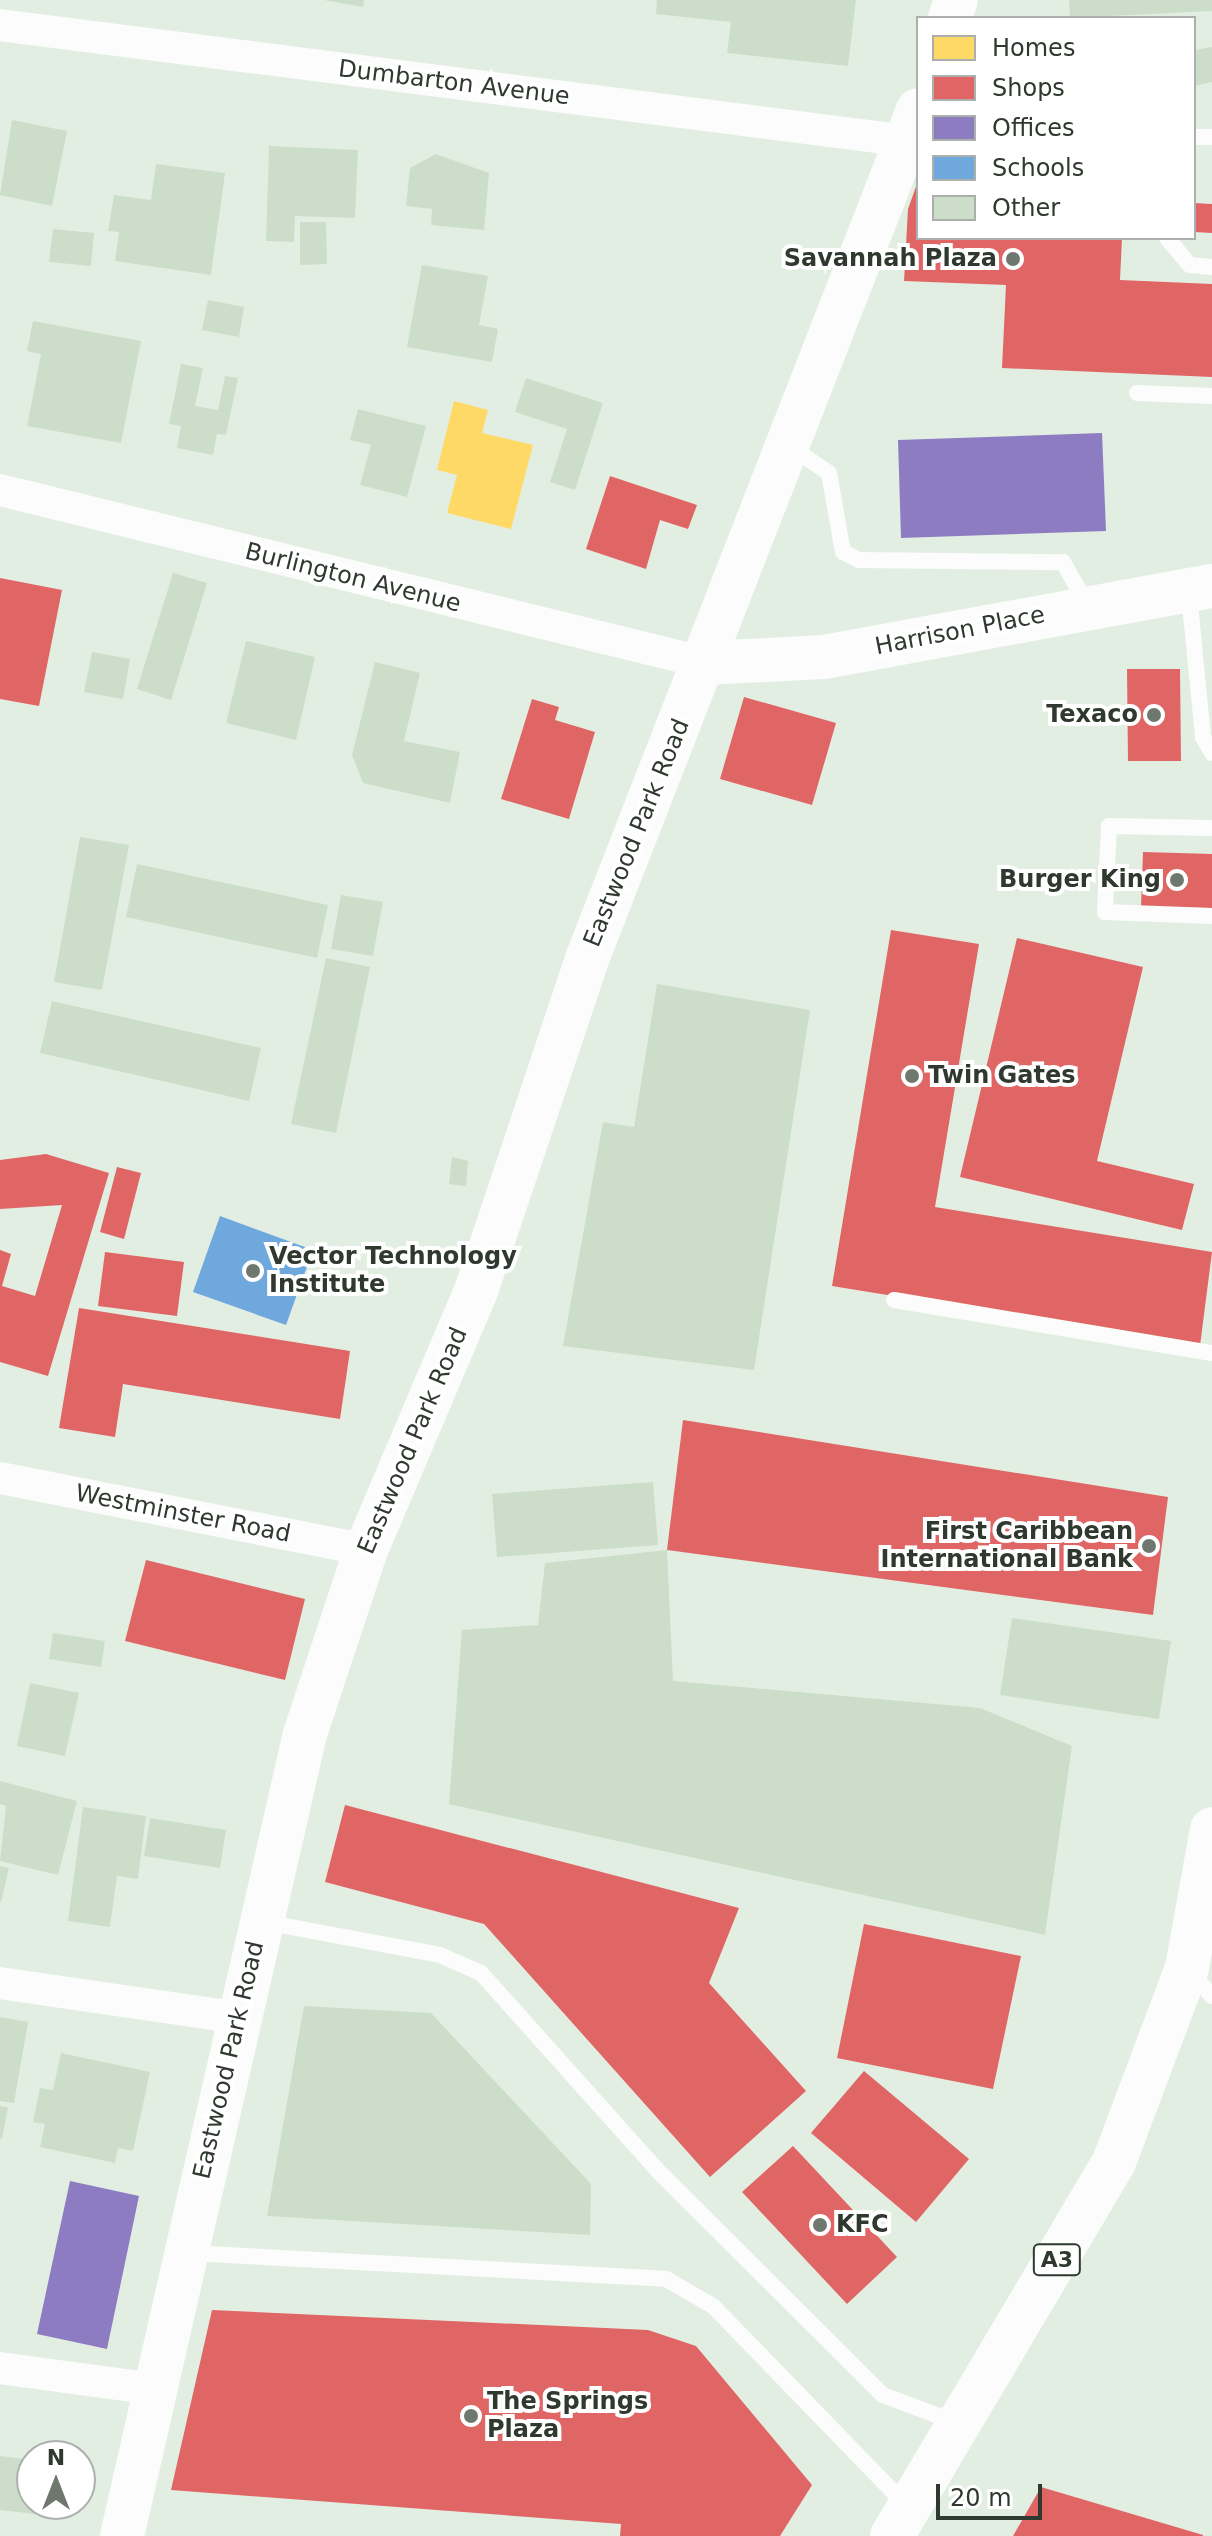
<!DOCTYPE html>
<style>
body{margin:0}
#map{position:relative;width:1212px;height:2536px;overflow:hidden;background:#e3eee2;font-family:"DejaVu Sans",sans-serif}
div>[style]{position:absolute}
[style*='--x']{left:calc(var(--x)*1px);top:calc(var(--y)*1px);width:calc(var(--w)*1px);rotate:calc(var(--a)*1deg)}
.homes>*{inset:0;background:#ffd966}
.shops>*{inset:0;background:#e06666}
.offices>*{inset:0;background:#8e7cc3}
.schools>*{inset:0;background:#6fa8dc}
.building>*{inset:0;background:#ccdeca}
.lane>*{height:16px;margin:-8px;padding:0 8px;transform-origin:8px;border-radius:8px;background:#fbfcfb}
.street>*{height:32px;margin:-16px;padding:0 16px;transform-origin:16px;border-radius:16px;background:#fbfcfb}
.secondary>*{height:44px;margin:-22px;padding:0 22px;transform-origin:22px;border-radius:22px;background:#fbfcfb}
.primary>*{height:44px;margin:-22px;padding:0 22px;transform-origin:22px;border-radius:22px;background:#fbfcfb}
.dots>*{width:22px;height:22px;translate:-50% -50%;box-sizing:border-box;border:4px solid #fff;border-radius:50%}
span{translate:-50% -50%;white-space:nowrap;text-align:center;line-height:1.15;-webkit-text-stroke:8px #fff;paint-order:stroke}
.shield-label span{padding:2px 6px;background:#fff;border:2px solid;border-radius:6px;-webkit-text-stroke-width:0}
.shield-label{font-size:22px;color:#30392f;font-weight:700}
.street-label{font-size:24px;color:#30392f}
.poi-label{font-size:24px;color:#30392f;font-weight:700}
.right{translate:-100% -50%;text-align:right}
.left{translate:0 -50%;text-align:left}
.legend{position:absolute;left:916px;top:16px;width:280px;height:224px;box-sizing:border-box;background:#fff;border:2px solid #acb0ac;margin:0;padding:10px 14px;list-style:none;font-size:24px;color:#30392f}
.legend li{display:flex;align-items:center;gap:16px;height:40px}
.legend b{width:40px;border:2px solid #acb0ac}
.north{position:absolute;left:16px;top:2440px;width:80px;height:80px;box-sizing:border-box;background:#fff;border:2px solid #acb0ac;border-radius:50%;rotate:0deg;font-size:22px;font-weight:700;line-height:32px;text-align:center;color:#30392f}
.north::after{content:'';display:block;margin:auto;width:28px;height:36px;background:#6f786e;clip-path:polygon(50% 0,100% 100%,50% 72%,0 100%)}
.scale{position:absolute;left:936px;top:2484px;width:106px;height:36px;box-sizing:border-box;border:4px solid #30392f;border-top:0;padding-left:10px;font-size:24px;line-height:28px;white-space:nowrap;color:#30392f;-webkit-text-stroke:6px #fff;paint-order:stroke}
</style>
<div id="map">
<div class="homes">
<i style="clip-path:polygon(454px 401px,488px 410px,482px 433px,533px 445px,511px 529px,447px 513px,457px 475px,437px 470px)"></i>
</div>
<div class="shops">
<i style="clip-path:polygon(918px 181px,918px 238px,1122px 238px,1120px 280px,1212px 284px,1212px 377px,1002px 368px,1006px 285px,904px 281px,908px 209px)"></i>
<i style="clip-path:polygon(1194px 203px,1212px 204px,1212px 233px,1194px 232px)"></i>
<i style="clip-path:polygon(610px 476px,697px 505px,688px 529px,660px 520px,646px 569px,586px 549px)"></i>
<i style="clip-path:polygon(0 578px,62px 590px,39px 706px,0 699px)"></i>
<i style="clip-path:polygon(1127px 669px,1180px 669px,1181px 761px,1128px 761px)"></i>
<i style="clip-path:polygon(744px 697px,836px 723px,812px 805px,720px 779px)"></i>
<i style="clip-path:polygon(532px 699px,559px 707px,555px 720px,595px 732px,569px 819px,501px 799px)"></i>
<i style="clip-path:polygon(1143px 852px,1212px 854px,1212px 908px,1141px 907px)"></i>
<i style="clip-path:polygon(891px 930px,979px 944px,935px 1207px,1212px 1252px,1200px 1346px,832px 1286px)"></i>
<i style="clip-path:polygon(1017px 938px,1143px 967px,1097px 1161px,1194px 1184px,1182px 1230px,960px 1177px)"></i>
<i style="clip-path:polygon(46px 1154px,109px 1173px,48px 1376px,0 1362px,0 1250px,11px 1254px,2px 1286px,35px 1296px,62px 1205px,0 1209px,0 1160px)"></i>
<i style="clip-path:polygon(117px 1167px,141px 1173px,124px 1239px,100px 1232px)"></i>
<i style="clip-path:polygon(105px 1252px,184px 1262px,177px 1316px,98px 1306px)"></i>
<i style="clip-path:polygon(79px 1308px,350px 1351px,340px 1419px,123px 1384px,115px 1437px,59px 1428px)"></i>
<i style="clip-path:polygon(683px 1420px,1168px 1497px,1153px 1615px,667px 1550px)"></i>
<i style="clip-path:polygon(146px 1560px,305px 1599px,285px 1680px,125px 1641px)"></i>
<i style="clip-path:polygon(345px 1805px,739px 1908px,709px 1983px,806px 2091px,710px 2177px,484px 1924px,325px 1882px)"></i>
<i style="clip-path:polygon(864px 1924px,1021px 1956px,993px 2089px,837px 2058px)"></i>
<i style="clip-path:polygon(864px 2071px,969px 2159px,916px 2222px,811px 2133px)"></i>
<i style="clip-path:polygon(793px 2146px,897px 2257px,847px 2304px,742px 2192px)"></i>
<i style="clip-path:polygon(212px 2310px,648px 2330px,696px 2346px,812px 2485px,780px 2536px,620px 2536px,621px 2524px,171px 2490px)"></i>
<i style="clip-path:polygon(1041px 2487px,1203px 2535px,1203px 2536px,1013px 2536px)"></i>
</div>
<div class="offices">
<i style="clip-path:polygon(1102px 433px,1106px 531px,901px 538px,898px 440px)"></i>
<i style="clip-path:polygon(70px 2181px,139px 2196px,107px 2349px,37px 2334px)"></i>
</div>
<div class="schools">
<i style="clip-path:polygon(220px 1216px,313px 1250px,286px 1325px,193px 1292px)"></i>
</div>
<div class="building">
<i style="clip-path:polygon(324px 0,364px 0,363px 7px)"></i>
<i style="clip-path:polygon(657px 0,856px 0,848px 66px,727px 53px,731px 22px,656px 14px)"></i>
<i style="clip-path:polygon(1069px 0,1212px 0,1212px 11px,1070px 18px)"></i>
<i style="clip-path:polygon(1212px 47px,1212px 82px,1194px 86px,1194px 50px)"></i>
<i style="clip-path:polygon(12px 120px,67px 131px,52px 206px,0 195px)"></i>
<i style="clip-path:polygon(269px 146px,358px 150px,355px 218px,295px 216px,294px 242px,266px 241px)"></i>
<i style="clip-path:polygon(436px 154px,489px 173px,484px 230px,431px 225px,432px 209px,406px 206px,410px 168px)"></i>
<i style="clip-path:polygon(156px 164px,225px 173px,211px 275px,115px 261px,119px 232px,108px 231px,114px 195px,151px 200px)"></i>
<i style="clip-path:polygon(300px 222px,326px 222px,327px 264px,300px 265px)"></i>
<i style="clip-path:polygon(53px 229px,94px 233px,91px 266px,49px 262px)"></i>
<i style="clip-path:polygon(422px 265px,488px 276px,479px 325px,498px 329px,492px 362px,407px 347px)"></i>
<i style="clip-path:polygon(208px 300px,244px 307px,239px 337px,202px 330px)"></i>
<i style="clip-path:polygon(33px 321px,141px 341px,121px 443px,27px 426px,41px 354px,27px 351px)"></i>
<i style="clip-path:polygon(181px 364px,203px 368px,195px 406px,218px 410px,225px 376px,238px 378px,226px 435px,217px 434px,213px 455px,177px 448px,181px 426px,169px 424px)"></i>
<i style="clip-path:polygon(526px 378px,603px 403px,575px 490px,550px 482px,567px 429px,515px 412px)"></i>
<i style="clip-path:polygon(358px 409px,426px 426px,407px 497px,360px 485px,371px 445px,350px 440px)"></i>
<i style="clip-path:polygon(173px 573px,207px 583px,171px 700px,137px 689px)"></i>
<i style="clip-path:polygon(246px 641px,315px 657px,296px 740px,226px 723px)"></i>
<i style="clip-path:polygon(92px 652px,130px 659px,123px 699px,84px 692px)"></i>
<i style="clip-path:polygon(375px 662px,420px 673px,404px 741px,460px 752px,450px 803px,363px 783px,352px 755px)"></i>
<i style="clip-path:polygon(80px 837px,129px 845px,102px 990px,54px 982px)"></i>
<i style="clip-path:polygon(137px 864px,328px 905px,317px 958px,126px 917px)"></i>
<i style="clip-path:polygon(341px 895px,383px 902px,373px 956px,331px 949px)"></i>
<i style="clip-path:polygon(326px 958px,370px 967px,336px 1133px,291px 1124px)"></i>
<i style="clip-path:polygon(657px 984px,810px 1010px,754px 1370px,563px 1346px,603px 1122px,634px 1127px)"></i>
<i style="clip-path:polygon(52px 1001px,261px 1048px,249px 1101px,40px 1053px)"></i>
<i style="clip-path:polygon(452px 1157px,468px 1161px,466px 1186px,449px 1184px)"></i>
<i style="clip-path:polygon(653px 1482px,658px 1545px,497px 1557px,492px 1494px)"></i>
<i style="clip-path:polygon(667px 1550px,673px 1681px,980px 1708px,1072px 1746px,1045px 1935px,449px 1804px,462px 1630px,538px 1625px,545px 1563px)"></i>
<i style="clip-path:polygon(1012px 1618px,1171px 1641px,1159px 1719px,1000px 1695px)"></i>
<i style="clip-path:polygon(53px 1633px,105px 1641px,101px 1667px,49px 1659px)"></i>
<i style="clip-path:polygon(30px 1683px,79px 1693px,65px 1756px,17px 1746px)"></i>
<i style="clip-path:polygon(0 1781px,77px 1801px,58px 1875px,0 1861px,6px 1806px,0 1804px)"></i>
<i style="clip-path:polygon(83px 1807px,146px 1816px,138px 1879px,117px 1876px,110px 1927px,68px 1921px)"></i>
<i style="clip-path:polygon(150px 1818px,226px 1830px,220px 1868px,144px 1856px)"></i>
<i style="clip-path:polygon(0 1866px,9px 1868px,1px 1902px,0 1902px)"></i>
<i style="clip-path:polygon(304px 2006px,431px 2013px,591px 2184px,590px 2235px,267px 2216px)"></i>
<i style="clip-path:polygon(0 2017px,28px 2022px,14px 2103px,0 2101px)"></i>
<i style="clip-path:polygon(61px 2053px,150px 2072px,133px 2151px,118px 2148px,115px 2163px,40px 2147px,45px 2124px,33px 2122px,40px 2088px,53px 2090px)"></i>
<i style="clip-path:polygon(0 2106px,8px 2107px,2px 2139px,0 2139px)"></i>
<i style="clip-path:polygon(0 2456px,32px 2460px,35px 2514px,0 2510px)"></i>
</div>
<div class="lane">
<i style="--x:1194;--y:137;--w:18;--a:0"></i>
<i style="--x:1167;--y:238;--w:35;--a:50"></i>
<i style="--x:1190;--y:265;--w:22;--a:5"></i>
<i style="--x:1137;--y:393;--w:75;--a:2.3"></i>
<i style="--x:789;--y:446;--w:48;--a:34"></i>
<i style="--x:829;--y:473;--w:80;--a:80"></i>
<i style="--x:843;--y:552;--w:18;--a:27"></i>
<i style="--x:859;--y:560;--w:204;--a:0.6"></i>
<i style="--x:1063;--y:562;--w:49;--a:60.8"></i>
<i style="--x:1189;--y:594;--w:144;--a:84.4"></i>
<i style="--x:1203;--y:737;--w:18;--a:61"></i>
<i style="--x:1212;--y:828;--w:103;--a:-178.9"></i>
<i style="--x:1109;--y:826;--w:86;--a:92.7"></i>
<i style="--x:1105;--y:912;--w:107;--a:2.1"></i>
<i style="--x:894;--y:1300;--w:322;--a:9.5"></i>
<i style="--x:264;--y:1922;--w:179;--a:10.6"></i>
<i style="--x:440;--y:1955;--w:45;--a:23.7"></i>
<i style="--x:481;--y:1973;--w:268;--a:48.2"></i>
<i style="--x:660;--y:2173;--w:315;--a:44.9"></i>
<i style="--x:883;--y:2395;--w:77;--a:20.6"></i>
<i style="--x:1191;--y:1972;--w:32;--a:49"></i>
<i style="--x:190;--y:2253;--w:477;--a:3.1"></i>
<i style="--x:666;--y:2279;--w:54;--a:29.9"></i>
<i style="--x:713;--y:2306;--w:277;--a:45.9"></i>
</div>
<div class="street">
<i style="--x:0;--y:25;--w:914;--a:7.29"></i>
<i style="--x:0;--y:490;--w:727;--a:13.77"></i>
<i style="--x:0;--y:1478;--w:373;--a:11.1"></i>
<i style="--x:0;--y:1983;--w:242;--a:8.3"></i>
<i style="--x:0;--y:2368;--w:157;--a:7.7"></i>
</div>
<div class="secondary">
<i style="--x:706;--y:663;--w:118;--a:-2.9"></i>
<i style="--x:824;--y:657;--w:394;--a:-10.4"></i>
</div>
<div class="primary">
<i style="--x:950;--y:18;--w:19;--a:-72"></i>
<i style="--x:122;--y:2536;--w:823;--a:-77.15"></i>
<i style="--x:305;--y:1734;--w:194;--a:-71.7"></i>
<i style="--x:366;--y:1550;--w:285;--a:-67"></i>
<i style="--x:477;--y:1288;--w:347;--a:-71.5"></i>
<i style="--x:587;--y:959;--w:911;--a:-68.7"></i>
<i style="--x:892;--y:2536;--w:435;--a:-59.3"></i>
<i style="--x:1114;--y:2162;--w:207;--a:-69.4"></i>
<i style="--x:1187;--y:1968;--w:141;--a:-79.8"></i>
</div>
<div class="dots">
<i style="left:1013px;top:259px;background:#6f786e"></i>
<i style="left:1154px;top:715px;background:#6f786e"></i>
<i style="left:1177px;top:880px;background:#6f786e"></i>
<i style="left:912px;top:1076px;background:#6f786e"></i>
<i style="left:253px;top:1271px;background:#6f786e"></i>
<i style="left:1149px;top:1546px;background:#6f786e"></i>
<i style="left:820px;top:2225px;background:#6f786e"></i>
<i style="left:471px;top:2416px;background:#6f786e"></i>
</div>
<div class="shield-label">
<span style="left:1057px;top:2260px">A3</span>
</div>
<div class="street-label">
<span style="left:454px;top:83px;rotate:7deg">Dumbarton Avenue</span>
<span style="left:353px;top:578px;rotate:14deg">Burlington Avenue</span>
<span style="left:960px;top:631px;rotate:-11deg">Harrison Place</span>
<span style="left:637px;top:833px;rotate:-68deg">Eastwood Park Road</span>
<span style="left:413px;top:1441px;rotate:-67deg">Eastwood Park Road</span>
<span style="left:183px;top:1514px;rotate:11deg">Westminster Road</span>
<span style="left:229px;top:2060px;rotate:-77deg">Eastwood Park Road</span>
</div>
<div class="poi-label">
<span class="right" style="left:997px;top:259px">Savannah Plaza</span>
<span class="right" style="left:1138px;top:715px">Texaco</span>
<span class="right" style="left:1161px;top:880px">Burger King</span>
<span class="left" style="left:928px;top:1076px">Twin Gates</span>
<span class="left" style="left:269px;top:1271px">Vector Technology<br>Institute</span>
<span class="right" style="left:1133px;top:1546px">First Caribbean<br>International Bank</span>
<span class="left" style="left:836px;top:2225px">KFC</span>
<span class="left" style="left:487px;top:2416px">The Springs<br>Plaza</span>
</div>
<ul class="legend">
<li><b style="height:22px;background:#ffd966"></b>Homes</li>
<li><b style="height:22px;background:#e06666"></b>Shops</li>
<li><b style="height:22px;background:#8e7cc3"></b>Offices</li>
<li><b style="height:22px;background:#6fa8dc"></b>Schools</li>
<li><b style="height:22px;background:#ccdeca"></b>Other</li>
</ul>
<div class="north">N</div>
<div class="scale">20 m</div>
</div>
